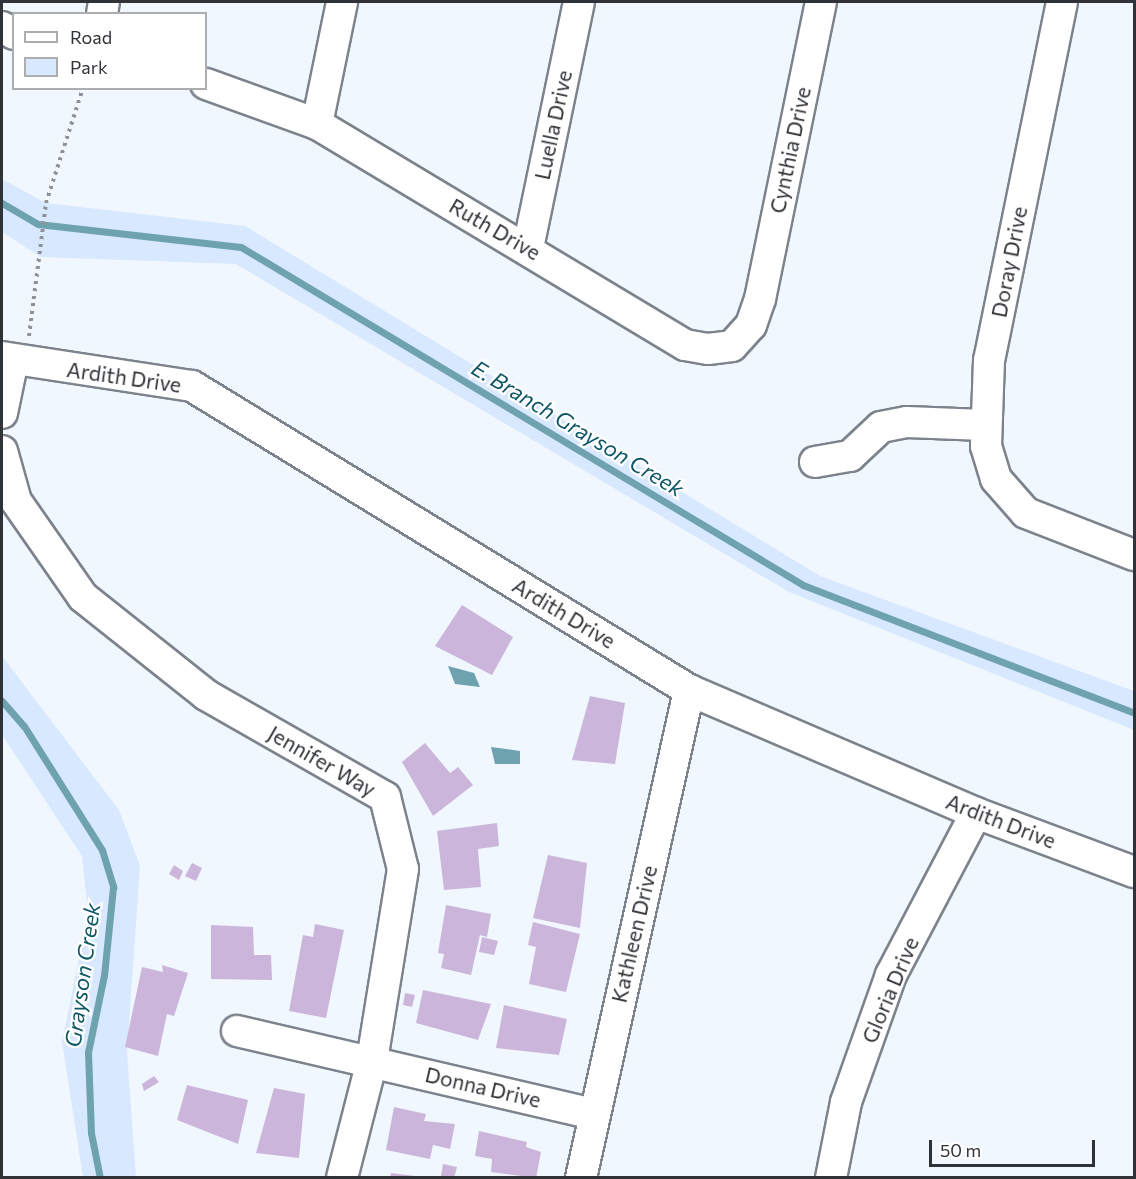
<!DOCTYPE html>
<style>
body{margin:0}
#map{position:relative;width:1136px;height:1179px;overflow:hidden;background:#f1f7ff;font-family:Commissioner,sans-serif}
div>[style]{position:absolute}
[style*='--x']{left:calc(var(--x)*1px);top:calc(var(--y)*1px);width:calc(var(--w)*1px);rotate:calc(var(--a)*1deg)}
.green>*{inset:0;background:#d8e8ff}
.water>*{inset:0;background:#6fa2af}
.stream>*{height:7px;margin:-3.5px;padding:0 3.5px;transform-origin:3.5px;border-radius:3.5px;background:#6fa2af}
.building>*{inset:0;background:#cbb5db}
.path>*{height:4px;margin-top:-2px;transform-origin:0;background:repeating-linear-gradient(90deg,#8e9298 0 3px,transparent 0 7.5px)}
.roads{filter:drop-shadow(2px 0 #7c838c) drop-shadow(-2px 0 #7c838c) drop-shadow(0 2px #7c838c) drop-shadow(0 -2px #7c838c)}
.minor>*{height:30px;margin:-15px;padding:0 15px;transform-origin:15px;border-radius:15px;background:#fff}
span{translate:-50% -50%;white-space:nowrap;text-align:center;line-height:1.15;-webkit-text-stroke:4.5px #fff;paint-order:stroke}
.street-label{font-size:21px;color:#2f3236}
.water-label{font-size:22px;color:#0d5766;font-style:italic}
.frame{position:absolute;inset:0;border:3px solid #2f3236;pointer-events:none}
.legend{position:absolute;left:12px;top:12px;width:195px;height:78px;box-sizing:border-box;background:#fff;border:2px solid #acadaf;margin:0;padding:8px 10px;list-style:none;font-size:18px;color:#2f3236}
.legend li{display:flex;align-items:center;gap:12px;height:30px}
.legend b{width:30px;border:2px solid #acadaf}
.scale{position:absolute;left:929px;top:1140px;width:166px;height:27px;box-sizing:border-box;border:3px solid #2f3236;border-top:0;padding-left:8px;font-size:18px;line-height:21px;white-space:nowrap;color:#2f3236;-webkit-text-stroke:4px #fff;paint-order:stroke}
</style>
<div id="map">
<div class="green">
<i style="clip-path:polygon(2px 179px,46px 203px,245px 226px,820px 576px,1134px 691px,1134px 730px,789px 592px,236px 264px,41px 257px,2px 232px)"></i>
<i style="clip-path:polygon(2px 656px,119px 810px,140px 866px,127px 1052px,136px 1177px,83px 1177px,62px 1042px,88px 914px,82px 856px,2px 735px)"></i>
</div>
<div class="water">
<i style="clip-path:polygon(448px 666px,474px 673px,480px 687px,455px 684px)"></i>
<i style="clip-path:polygon(491px 747px,520px 751px,520px 764px,495px 764px)"></i>
</div>
<div class="stream">
<i style="--x:2;--y:203;--w:42;--a:30.3"></i>
<i style="--x:38;--y:224;--w:204;--a:6.5"></i>
<i style="--x:241;--y:247;--w:656;--a:31.02"></i>
<i style="--x:803;--y:585;--w:355;--a:21.1"></i>
<i style="--x:2;--y:701;--w:33;--a:49"></i>
<i style="--x:24;--y:726;--w:146;--a:57.8"></i>
<i style="--x:102;--y:850;--w:39;--a:73"></i>
<i style="--x:113;--y:887;--w:88;--a:95.8"></i>
<i style="--x:104;--y:975;--w:79;--a:101.7"></i>
<i style="--x:88;--y:1052;--w:81;--a:87.9"></i>
<i style="--x:91;--y:1133;--w:46;--a:78.7"></i>
</div>
<div class="building">
<i style="clip-path:polygon(462px 605px,513px 637px,492px 675px,435px 646px)"></i>
<i style="clip-path:polygon(590px 696px,625px 703px,615px 764px,572px 760px)"></i>
<i style="clip-path:polygon(425px 743px,450px 773px,458px 767px,473px 785px,433px 816px,402px 762px)"></i>
<i style="clip-path:polygon(497px 823px,499px 846px,478px 849px,481px 887px,444px 890px,437px 831px)"></i>
<i style="clip-path:polygon(548px 855px,587px 863px,580px 928px,533px 918px)"></i>
<i style="clip-path:polygon(192px 863px,202px 868px,196px 881px,185px 876px)"></i>
<i style="clip-path:polygon(174px 865px,183px 871px,179px 880px,169px 874px)"></i>
<i style="clip-path:polygon(446px 905px,491px 914px,487px 937px,480px 935px,471px 975px,441px 968px,444px 954px,438px 953px)"></i>
<i style="clip-path:polygon(533px 922px,580px 934px,566px 992px,529px 984px,536px 947px,528px 945px)"></i>
<i style="clip-path:polygon(315px 924px,344px 930px,326px 1018px,289px 1011px,303px 935px,313px 937px)"></i>
<i style="clip-path:polygon(211px 925px,253px 927px,254px 955px,271px 955px,272px 980px,211px 979px)"></i>
<i style="clip-path:polygon(482px 937px,498px 941px,494px 955px,479px 952px)"></i>
<i style="clip-path:polygon(162px 965px,188px 973px,174px 1016px,167px 1014px,158px 1056px,125px 1047px,142px 967px,163px 972px)"></i>
<i style="clip-path:polygon(423px 990px,491px 1004px,478px 1040px,416px 1023px)"></i>
<i style="clip-path:polygon(405px 993px,415px 995px,412px 1007px,403px 1005px)"></i>
<i style="clip-path:polygon(504px 1005px,567px 1019px,559px 1055px,496px 1048px)"></i>
<i style="clip-path:polygon(154px 1076px,159px 1082px,144px 1091px,142px 1084px)"></i>
<i style="clip-path:polygon(187px 1085px,248px 1100px,238px 1144px,177px 1120px)"></i>
<i style="clip-path:polygon(274px 1088px,305px 1094px,299px 1158px,256px 1153px)"></i>
<i style="clip-path:polygon(394px 1107px,426px 1114px,424px 1121px,455px 1124px,450px 1149px,433px 1145px,430px 1159px,386px 1150px)"></i>
<i style="clip-path:polygon(479px 1131px,527px 1142px,526px 1147px,541px 1152px,536px 1178px,491px 1172px,492px 1159px,475px 1156px)"></i>
<i style="clip-path:polygon(443px 1164px,457px 1167px,454px 1178px,441px 1176px)"></i>
<i style="clip-path:polygon(391px 1173px,415px 1176px,415px 1178px,390px 1178px)"></i>
</div>
<div class="path">
<i style="--x:29;--y:336;--w:134;--a:-82.7"></i>
<i style="--x:46;--y:203;--w:121;--a:-72.2"></i>
</div>
<div class="roads">
<div class="minor">
<i style="--x:1062;--y:2;--w:365;--a:101.5"></i>
<i style="--x:989;--y:360;--w:86;--a:92"></i>
<i style="--x:986;--y:446;--w:34;--a:73"></i>
<i style="--x:996;--y:479;--w:45;--a:48.6"></i>
<i style="--x:1026;--y:513;--w:116;--a:21.3"></i>
<i style="--x:102;--y:14;--w:12;--a:-81"></i>
<i style="--x:2;--y:27;--w:14;--a:30"></i>
<i style="--x:206;--y:84;--w:118;--a:19.8"></i>
<i style="--x:317;--y:124;--w:429;--a:31"></i>
<i style="--x:685;--y:345;--w:23;--a:10"></i>
<i style="--x:708;--y:349;--w:24;--a:-7"></i>
<i style="--x:732;--y:346;--w:28;--a:-48"></i>
<i style="--x:751;--y:325;--w:28;--a:-71"></i>
<i style="--x:760;--y:299;--w:303;--a:-78.4"></i>
<i style="--x:317;--y:124;--w:125;--a:-78.4"></i>
<i style="--x:528;--y:248;--w:251;--a:-78.3"></i>
<i style="--x:2;--y:357;--w:192;--a:8.7"></i>
<i style="--x:192;--y:386;--w:583;--a:31.45"></i>
<i style="--x:689;--y:690;--w:312;--a:23.2"></i>
<i style="--x:976;--y:813;--w:169;--a:20.5"></i>
<i style="--x:2;--y:413;--w:54;--a:-78.3"></i>
<i style="--x:2;--y:451;--w:52;--a:74.4"></i>
<i style="--x:16;--y:501;--w:117;--a:55.1"></i>
<i style="--x:83;--y:597;--w:157;--a:38.5"></i>
<i style="--x:206;--y:695;--w:206;--a:29.7"></i>
<i style="--x:385;--y:797;--w:74;--a:76"></i>
<i style="--x:403;--y:869;--w:194;--a:99.2"></i>
<i style="--x:372;--y:1061;--w:121;--a:104.4"></i>
<i style="--x:815;--y:462;--w:36;--a:-10"></i>
<i style="--x:850;--y:456;--w:42;--a:-43.1"></i>
<i style="--x:881;--y:427;--w:26;--a:-11"></i>
<i style="--x:907;--y:422;--w:77;--a:2.2"></i>
<i style="--x:237;--y:1031;--w:367;--a:13.1"></i>
<i style="--x:581;--y:1178;--w:500;--a:-77.5"></i>
<i style="--x:831;--y:1178;--w:77;--a:-78.8"></i>
<i style="--x:846;--y:1102;--w:135;--a:-70.5"></i>
<i style="--x:891;--y:975;--w:183;--a:-62.3"></i>
</div>
</div>
<div class="street-label">
<span style="left:553px;top:125px;rotate:-78deg">Luella Drive</span>
<span style="left:790px;top:150px;rotate:-78deg">Cynthia Drive</span>
<span style="left:495px;top:229px;rotate:30deg">Ruth Drive</span>
<span style="left:1009px;top:262px;rotate:-79deg">Doray Drive</span>
<span style="left:124px;top:377px;rotate:8deg">Ardith Drive</span>
<span style="left:564px;top:613px;rotate:31deg">Ardith Drive</span>
<span style="left:322px;top:761px;rotate:30deg">Jennifer Way</span>
<span style="left:1001px;top:821px;rotate:21deg">Ardith Drive</span>
<span style="left:634px;top:934px;rotate:-77deg">Kathleen Drive</span>
<span style="left:890px;top:990px;rotate:-67deg">Gloria Drive</span>
<span style="left:483px;top:1087px;rotate:13deg">Donna Drive</span>
</div>
<div class="water-label">
<span style="left:578px;top:428px;rotate:31deg">E. Branch Grayson Creek</span>
<span style="left:82px;top:975px;rotate:-82deg">Grayson Creek</span>
</div>
<div class="frame"></div>
<ul class="legend">
<li><b style="height:8px;background:#fff"></b>Road</li>
<li><b style="height:16px;background:#d8e8ff"></b>Park</li>
</ul>
<div class="scale">50 m</div>
</div>
